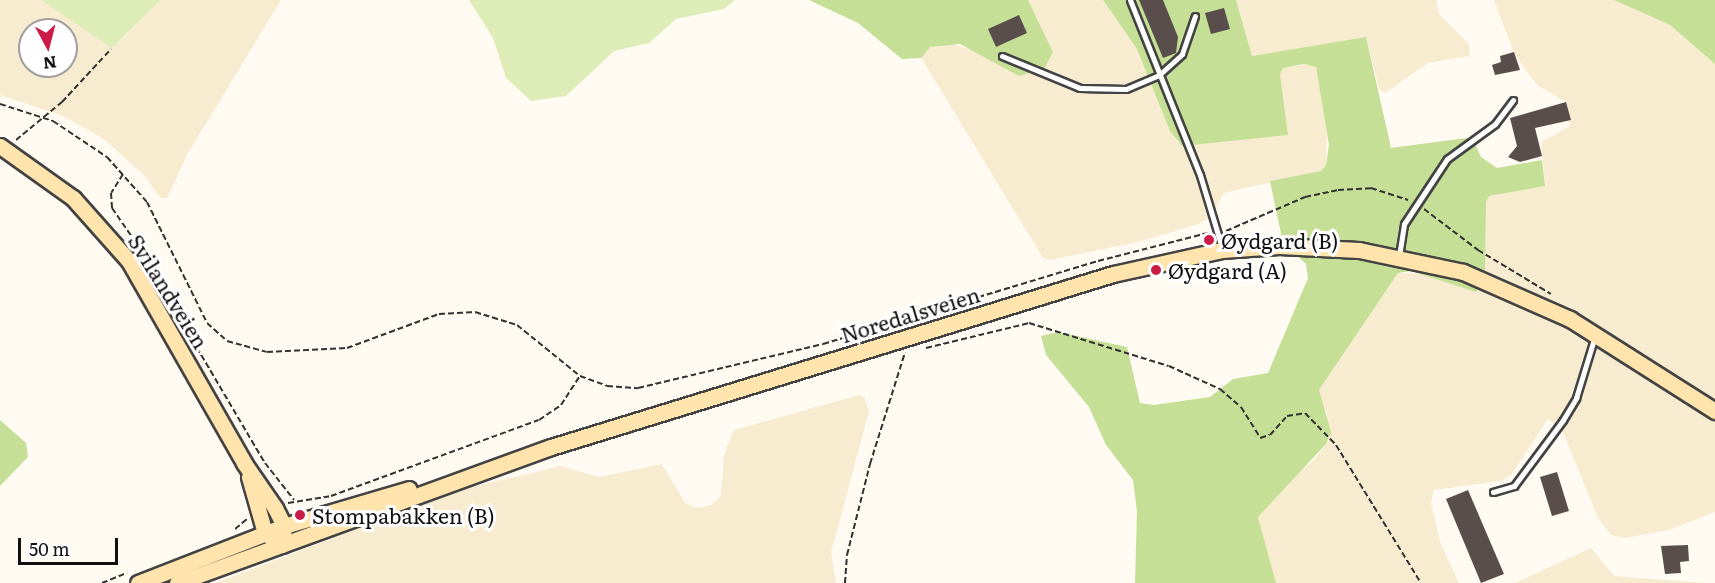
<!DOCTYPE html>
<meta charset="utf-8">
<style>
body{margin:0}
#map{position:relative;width:1715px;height:583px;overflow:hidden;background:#fffaf2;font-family:Literata,serif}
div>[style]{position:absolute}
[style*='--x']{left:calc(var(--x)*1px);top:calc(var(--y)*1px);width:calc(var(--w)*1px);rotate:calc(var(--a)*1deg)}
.farmland>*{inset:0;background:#f8ecd0}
.green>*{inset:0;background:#deedb8}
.forest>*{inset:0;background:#c6df96}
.building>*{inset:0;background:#594e4b}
.path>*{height:2px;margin-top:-1px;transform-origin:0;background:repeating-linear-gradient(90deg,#323232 0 6px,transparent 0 9px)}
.roads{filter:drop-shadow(2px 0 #434343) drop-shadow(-2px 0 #434343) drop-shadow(0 2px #434343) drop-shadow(0 -2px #434343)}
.service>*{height:5px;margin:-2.5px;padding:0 2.5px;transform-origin:2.5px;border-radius:2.5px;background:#fff}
.secondary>*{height:15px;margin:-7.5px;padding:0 7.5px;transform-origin:7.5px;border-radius:7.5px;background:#ffe5ad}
.dots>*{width:16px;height:16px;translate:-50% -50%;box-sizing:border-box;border:3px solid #fff;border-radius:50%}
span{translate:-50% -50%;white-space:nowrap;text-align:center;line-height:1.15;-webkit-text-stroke:6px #fff;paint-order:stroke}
.poi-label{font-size:21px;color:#101010}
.left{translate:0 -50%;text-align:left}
.street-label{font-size:21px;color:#101010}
.north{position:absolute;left:18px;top:18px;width:60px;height:60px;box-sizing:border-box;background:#fff;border:2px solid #9f9f9f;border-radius:50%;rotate:173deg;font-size:16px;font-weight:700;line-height:24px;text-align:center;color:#101010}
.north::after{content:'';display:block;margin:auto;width:21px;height:27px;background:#cb1c48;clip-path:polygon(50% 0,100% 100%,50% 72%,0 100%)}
.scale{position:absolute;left:18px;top:538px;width:100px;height:27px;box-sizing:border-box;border:3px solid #101010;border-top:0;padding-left:8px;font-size:18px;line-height:21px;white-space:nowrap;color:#101010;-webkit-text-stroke:4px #fff;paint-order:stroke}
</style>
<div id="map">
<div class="farmland">
<i style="clip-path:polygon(evenodd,0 0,41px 0,118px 43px,161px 0,281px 0,188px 153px,167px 198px,160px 198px,145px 176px,104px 139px,63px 116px,0 95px,0 0,30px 30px,66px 30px,66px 66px,30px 66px,30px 30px)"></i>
<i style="clip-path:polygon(1028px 0,1103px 0,1137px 49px,1177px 142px,1287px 135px,1280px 74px,1283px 68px,1310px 64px,1316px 67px,1327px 130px,1326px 165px,1321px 171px,1224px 193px,1212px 216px,1199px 224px,1138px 242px,1050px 260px,1043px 258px,920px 56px,930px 47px,952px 44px,972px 50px,1053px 52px)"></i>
<i style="clip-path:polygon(1236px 0,1436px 0,1439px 14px,1469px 44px,1470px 56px,1428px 63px,1385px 93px,1379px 89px,1366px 37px,1252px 56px)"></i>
<i style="clip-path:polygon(1494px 0,1614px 0,1670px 25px,1715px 64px,1715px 512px,1669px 530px,1625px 538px,1611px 535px,1598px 518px,1563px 432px,1548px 419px,1512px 474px,1501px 481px,1434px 490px,1431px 503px,1440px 542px,1459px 583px,1276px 583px,1258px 517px,1277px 491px,1314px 460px,1326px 444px,1327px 413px,1319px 402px,1319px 390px,1398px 273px,1485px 275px,1486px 202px,1489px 196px,1545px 186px,1541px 142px,1570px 126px,1566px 102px,1537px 85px,1514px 53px)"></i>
<i style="clip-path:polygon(859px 395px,864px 397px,869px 411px,831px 553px,836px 583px,215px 583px,460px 490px,561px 466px,599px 477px,662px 464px,685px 503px,697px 508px,711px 505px,721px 496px,724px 455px,734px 430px)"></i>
<i style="clip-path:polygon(1591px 548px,1614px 576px,1705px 583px,1515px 583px)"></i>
</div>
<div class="green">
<i style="clip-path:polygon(41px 0,161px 0,112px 48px)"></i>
<i style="clip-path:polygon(469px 0,735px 0,724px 9px,676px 19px,649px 43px,614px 51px,566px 96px,531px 101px,506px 78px,493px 38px)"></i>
</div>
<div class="forest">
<i style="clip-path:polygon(809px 0,1028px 0,1053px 52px,1044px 69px,1019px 76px,960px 44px,930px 47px,921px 58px,902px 59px,858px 23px)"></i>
<i style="clip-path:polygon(1103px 0,1236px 0,1252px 56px,1366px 37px,1391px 148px,1466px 138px,1473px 139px,1481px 157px,1497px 168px,1542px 160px,1545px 186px,1489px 196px,1486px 202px,1485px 275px,1476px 292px,1411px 271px,1398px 273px,1319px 390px,1331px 432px,1326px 444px,1258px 517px,1276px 583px,1135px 583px,1137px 511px,1133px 480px,1106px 445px,1089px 407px,1046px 355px,1041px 336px,1058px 332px,1127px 347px,1140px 403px,1154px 405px,1210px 397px,1233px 379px,1268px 373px,1308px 278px,1306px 264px,1283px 243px,1270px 181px,1321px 171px,1326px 165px,1329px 145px,1316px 67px,1304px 64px,1283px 68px,1280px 74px,1288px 135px,1182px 146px,1170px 131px,1137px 49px)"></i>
<i style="clip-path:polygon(1614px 0,1715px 0,1715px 64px,1670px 25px)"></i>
<i style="clip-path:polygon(0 420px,26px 443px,28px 457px,0 486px)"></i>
</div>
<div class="building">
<i style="clip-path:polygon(1139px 0,1163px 0,1178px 37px,1176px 53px,1163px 58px)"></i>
<i style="clip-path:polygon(1224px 8px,1230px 29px,1211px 34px,1205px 13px)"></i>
<i style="clip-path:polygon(1019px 15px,1027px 33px,996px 47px,988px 29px)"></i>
<i style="clip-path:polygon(1514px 52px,1520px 70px,1495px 75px,1492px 65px,1501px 62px,1500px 56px)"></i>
<i style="clip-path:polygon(1566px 102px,1571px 120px,1535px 128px,1542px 156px,1520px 162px,1508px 157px,1517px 146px,1510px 118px)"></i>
<i style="clip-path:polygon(1557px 472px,1569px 511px,1552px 516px,1540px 477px)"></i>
<i style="clip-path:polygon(1468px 490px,1504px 574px,1481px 583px,1446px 499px)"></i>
<i style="clip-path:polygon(1688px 545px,1689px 561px,1680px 562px,1681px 573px,1665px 574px,1661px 546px)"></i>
</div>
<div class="path">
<i style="--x:0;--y:104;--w:56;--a:17.8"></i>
<i style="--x:53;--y:121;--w:65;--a:33.7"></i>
<i style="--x:107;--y:157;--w:60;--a:48.4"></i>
<i style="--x:147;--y:202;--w:135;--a:63.6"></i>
<i style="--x:207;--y:323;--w:27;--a:42"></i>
<i style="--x:227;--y:341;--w:41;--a:15.4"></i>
<i style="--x:267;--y:352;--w:80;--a:-2.9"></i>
<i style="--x:347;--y:348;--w:98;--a:-20.3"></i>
<i style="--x:439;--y:314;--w:36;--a:-3"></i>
<i style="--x:475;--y:312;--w:44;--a:17.2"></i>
<i style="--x:517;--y:325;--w:81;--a:39"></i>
<i style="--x:580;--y:376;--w:29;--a:20"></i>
<i style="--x:607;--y:386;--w:31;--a:4"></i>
<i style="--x:638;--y:388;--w:190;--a:-13.4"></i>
<i style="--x:823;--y:344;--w:287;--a:-16.8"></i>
<i style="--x:1098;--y:261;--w:114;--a:-14.3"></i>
<i style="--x:16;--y:140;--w:60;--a:-39.6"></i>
<i style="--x:62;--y:102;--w:72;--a:-47.2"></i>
<i style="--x:123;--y:174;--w:22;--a:122"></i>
<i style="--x:111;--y:193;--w:15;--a:86"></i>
<i style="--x:112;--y:208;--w:79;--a:55.3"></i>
<i style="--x:157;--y:273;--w:42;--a:64.7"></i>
<i style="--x:1424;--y:209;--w:68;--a:37.2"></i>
<i style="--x:1478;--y:250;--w:85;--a:31.1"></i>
<i style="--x:1226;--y:231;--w:86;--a:-23.3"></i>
<i style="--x:1305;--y:197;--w:34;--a:-12"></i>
<i style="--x:1338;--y:190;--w:33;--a:-3"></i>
<i style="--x:1371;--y:188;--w:39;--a:18"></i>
<i style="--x:183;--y:324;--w:161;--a:59.5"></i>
<i style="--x:265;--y:463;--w:47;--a:51.9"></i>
<i style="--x:926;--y:348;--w:106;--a:-13.6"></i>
<i style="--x:1029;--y:323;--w:146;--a:17.1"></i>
<i style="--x:1169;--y:366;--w:56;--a:24.3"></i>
<i style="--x:1220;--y:389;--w:28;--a:41"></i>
<i style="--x:1241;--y:407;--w:36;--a:58"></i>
<i style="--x:1260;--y:438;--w:10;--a:-17"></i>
<i style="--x:1270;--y:435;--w:25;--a:-48"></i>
<i style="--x:1287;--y:416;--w:18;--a:-9"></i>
<i style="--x:1305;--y:413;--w:45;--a:45.9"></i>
<i style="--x:1336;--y:445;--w:162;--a:58.4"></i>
<i style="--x:288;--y:503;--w:44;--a:-9.2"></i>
<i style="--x:331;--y:496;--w:221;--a:-20.1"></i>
<i style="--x:539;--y:420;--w:27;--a:-34"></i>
<i style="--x:561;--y:405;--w:35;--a:-57"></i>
<i style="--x:235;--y:529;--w:16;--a:-40"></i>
<i style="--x:102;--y:583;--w:27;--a:-22"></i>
<i style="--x:845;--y:583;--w:28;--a:-86"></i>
<i style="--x:847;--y:555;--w:94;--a:-75.8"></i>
<i style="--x:870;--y:464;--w:117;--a:-72.6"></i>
</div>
<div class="roads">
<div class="service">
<i style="--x:1130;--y:0;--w:188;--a:68.2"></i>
<i style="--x:1200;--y:175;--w:76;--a:73.2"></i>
<i style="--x:1002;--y:56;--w:84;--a:22.3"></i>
<i style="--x:1080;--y:88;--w:46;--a:1.2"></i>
<i style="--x:1126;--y:89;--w:36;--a:-23"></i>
<i style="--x:1159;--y:75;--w:31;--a:-42"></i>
<i style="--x:1182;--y:54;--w:40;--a:-71.1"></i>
<i style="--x:1399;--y:256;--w:32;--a:-81"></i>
<i style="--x:1404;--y:224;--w:78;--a:-56.5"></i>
<i style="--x:1447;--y:159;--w:59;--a:-36.1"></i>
<i style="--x:1495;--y:124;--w:30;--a:-53"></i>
<i style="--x:1493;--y:492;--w:22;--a:-16"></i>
<i style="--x:1514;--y:486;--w:82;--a:-53.4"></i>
<i style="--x:1563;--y:420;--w:26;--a:-59"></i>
<i style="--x:1576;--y:398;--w:65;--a:-73"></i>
</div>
<div class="secondary">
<i style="--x:0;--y:146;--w:90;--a:35.5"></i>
<i style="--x:73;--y:198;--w:84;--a:48.4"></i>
<i style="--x:129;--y:261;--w:232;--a:60.3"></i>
<i style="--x:244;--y:463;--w:55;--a:55.4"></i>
<i style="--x:275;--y:508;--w:20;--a:63"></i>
<i style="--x:284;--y:526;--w:19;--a:96"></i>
<i style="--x:249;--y:477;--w:58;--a:74.1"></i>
<i style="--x:265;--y:533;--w:9;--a:36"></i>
<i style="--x:138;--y:583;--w:157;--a:-21.3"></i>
<i style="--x:284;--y:526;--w:130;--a:-16.5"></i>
<i style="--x:177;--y:583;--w:398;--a:-20"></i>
<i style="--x:551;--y:447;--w:588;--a:-17.11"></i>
<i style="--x:1113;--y:274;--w:112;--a:-12.4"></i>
<i style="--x:1222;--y:250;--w:57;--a:-4"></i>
<i style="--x:1279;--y:246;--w:80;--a:2.9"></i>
<i style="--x:1359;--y:250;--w:106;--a:11.9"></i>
<i style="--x:1463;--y:272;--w:117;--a:23.7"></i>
<i style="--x:1570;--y:319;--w:172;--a:32.4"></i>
</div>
</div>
<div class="dots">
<i style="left:1209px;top:240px;background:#cb1c48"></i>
<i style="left:1156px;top:270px;background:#cb1c48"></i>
<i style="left:300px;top:515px;background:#cb1c48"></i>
</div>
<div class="poi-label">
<span class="left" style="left:1221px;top:240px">Øydgard (B)</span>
<span class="left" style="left:1168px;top:270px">Øydgard (A)</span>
<span class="left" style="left:312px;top:515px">Stompabakken (B)</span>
</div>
<div class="street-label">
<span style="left:169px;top:291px;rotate:58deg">Svilandveien</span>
<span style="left:910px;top:314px;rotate:-17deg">Noredalsveien</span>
</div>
<div class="north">N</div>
<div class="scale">50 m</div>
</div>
